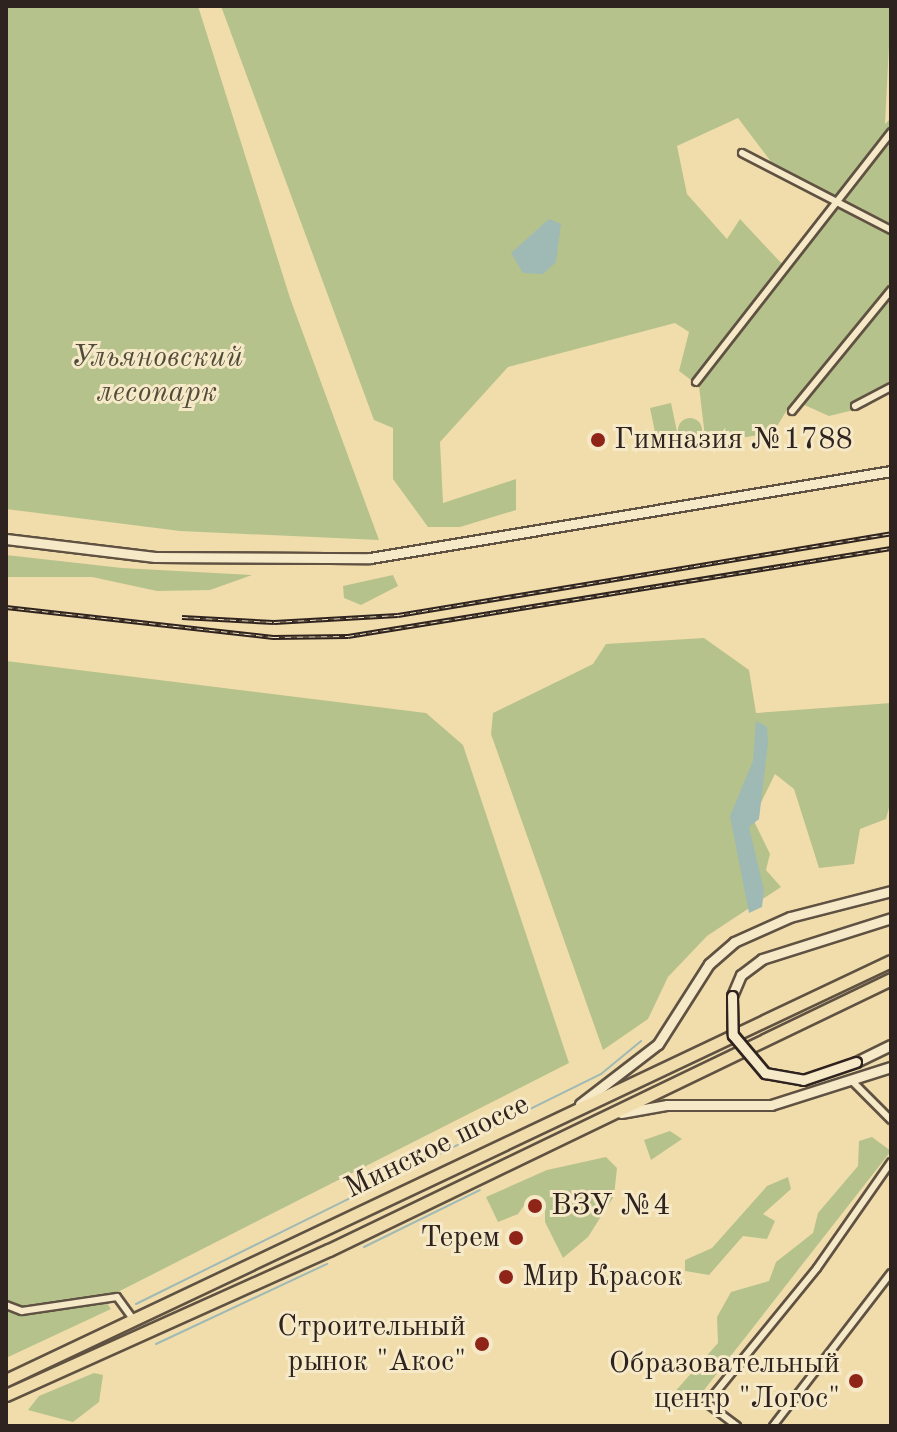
<!DOCTYPE html>
<meta charset="utf-8">
<style>
body{margin:0}
#map{position:relative;width:897px;height:1432px;overflow:hidden;background:#f1ddab;font-family:"Old Standard TT",serif}
div>[style]{position:absolute}
[style*='--x']{left:calc(var(--x)*1px);top:calc(var(--y)*1px);width:calc(var(--w)*1px);rotate:calc(var(--a)*1deg)}
.green>*{inset:0;background:#b6c28c}
.round{border-radius:50%}
.water>*{inset:0;background:#9fb9b4}
.stream>*{height:2px;margin:-1px;padding:0 1px;transform-origin:1px;border-radius:1px;background:#9fb9b4}
.roads{filter:drop-shadow(2px 0 #605242) drop-shadow(-2px 0 #605242) drop-shadow(0 2px #605242) drop-shadow(0 -2px #605242)}
.street>*{height:6px;margin:-3px;padding:0 3px;transform-origin:3px;border-radius:3px;background:#f6e9c8}
.secondary>*{height:9px;margin:-4.5px;padding:0 4.5px;transform-origin:4.5px;border-radius:4.5px;background:#f6e9c8}
.highway>*{height:11px;margin:-5.5px;padding:0 5.5px;transform-origin:5.5px;border-radius:5.5px;background:#f1ddab}
.rail>*{height:5px;margin-top:-2.5px;transform-origin:0;background:repeating-linear-gradient(90deg,#f6e9c8 0 6px,#2f231f 0 12px);box-sizing:border-box;border-block:2px solid #2f231f}
.bridges{filter:drop-shadow(2px 0 #2f231f) drop-shadow(-2px 0 #2f231f) drop-shadow(0 2px #2f231f) drop-shadow(0 -2px #2f231f)}
.secondary-bridge>*{height:9px;margin:-4.5px;padding:0 4.5px;transform-origin:4.5px;border-radius:4.5px;background:#f6e9c8}
.dots>*{width:22px;height:22px;translate:-50% -50%;box-sizing:border-box;border:4px solid #f6e9c8;border-radius:50%}
span{translate:-50% -50%;white-space:nowrap;text-align:center;line-height:1.15;-webkit-text-stroke:6px #f6e9c8;paint-order:stroke}
.park-label{font-size:30px;color:#514b3a;font-style:italic}
.poi-label{font-size:30px;color:#2f231f}
.left{translate:0 -50%;text-align:left}
.right{translate:-100% -50%;text-align:right}
.street-label{font-size:30px;color:#2f231f}
.frame{position:absolute;inset:0;border:8px solid #2f231f;pointer-events:none}
</style>
<div id="map">
<div class="green">
<i style="clip-path:polygon(6px 6px,198px 6px,290px 298px,379px 540px,180px 531px,6px 509px)"></i>
<i style="clip-path:polygon(evenodd,221px 6px,891px 6px,885px 124px,891px 118px,891px 390px,866px 407px,829px 416px,793px 400px,773px 433px,714px 442px,705px 437px,699px 386px,679px 371px,689px 332px,675px 323px,508px 367px,440px 442px,443px 503px,516px 479px,516px 510px,460px 527px,428px 527px,393px 479px,393px 428px,374px 420px,221px 6px,738px 118px,784px 179px,829px 203px,784px 266px,740px 219px,727px 239px,687px 194px,677px 146px,738px 118px)"></i>
<i style="clip-path:polygon(671px 403px,680px 446px,659px 451px,650px 408px)"></i>
<i class="round" style="left:678px;top:418px;width:24px;height:24px"></i>
<i style="clip-path:polygon(6px 555px,122px 568px,252px 575px,210px 590px,157px 591px,92px 577px,6px 577px)"></i>
<i style="clip-path:polygon(393px 575px,398px 586px,361px 605px,344px 598px,343px 586px)"></i>
<i style="clip-path:polygon(704px 638px,749px 670px,756px 713px,891px 703px,891px 800px,886px 819px,860px 829px,854px 864px,819px 868px,794px 789px,775px 774px,753px 819px,770px 854px,766px 870px,781px 887px,707px 936px,668px 977px,648px 1019px,603px 1050px,491px 734px,493px 713px,593px 664px,606px 644px)"></i>
<i style="clip-path:polygon(6px 661px,426px 713px,463px 745px,569px 1063px,104px 1299px,111px 1309px,6px 1358px)"></i>
<i style="clip-path:polygon(670px 1131px,682px 1139px,651px 1160px,644px 1140px)"></i>
<i style="clip-path:polygon(872px 1137px,891px 1151px,690px 1408px,672px 1408px,672px 1395px,718px 1343px,717px 1317px,731px 1292px,769px 1281px,776px 1262px,813px 1233px,818px 1213px,858px 1166px,859px 1141px)"></i>
<i style="clip-path:polygon(606px 1157px,617px 1168px,614px 1196px,588px 1237px,563px 1258px,545px 1222px,545px 1205px,531px 1196px,518px 1214px,498px 1222px,486px 1197px,547px 1170px)"></i>
<i style="clip-path:polygon(788px 1177px,791px 1189px,763px 1214px,775px 1221px,767px 1239px,743px 1236px,709px 1275px,685px 1271px,685px 1260px,712px 1248px,767px 1186px)"></i>
<i style="clip-path:polygon(94px 1373px,103px 1375px,99px 1402px,73px 1422px,28px 1410px,39px 1396px)"></i>
</div>
<div class="water">
<i style="clip-path:polygon(549px 219px,561px 224px,556px 262px,543px 274px,523px 273px,511px 253px)"></i>
<i style="clip-path:polygon(756px 721px,767px 727px,768px 743px,759px 819px,749px 827px,764px 890px,762px 907px,749px 913px,730px 816px,753px 761px)"></i>
</div>
<div class="stream">
<i style="--x:364;--y:1247;--w:129;--a:-26.2"></i>
<i style="--x:136;--y:1304;--w:519;--a:-26.32"></i>
<i style="--x:601;--y:1074;--w:52;--a:-39.5"></i>
<i style="--x:156;--y:1344;--w:189;--a:-25.1"></i>
</div>
<div class="roads">
<div class="street">
<i style="--x:742;--y:153;--w:168;--a:27.3"></i>
<i style="--x:696;--y:382;--w:317;--a:-52"></i>
<i style="--x:855;--y:406;--w:41;--a:-27.8"></i>
<i style="--x:792;--y:411;--w:156;--a:-50.7"></i>
<i style="--x:852;--y:1081;--w:55;--a:45"></i>
<i style="--x:6;--y:1305;--w:17;--a:21"></i>
<i style="--x:22;--y:1311;--w:96;--a:-8.4"></i>
<i style="--x:117;--y:1297;--w:29;--a:54"></i>
<i style="--x:737;--y:1426;--w:38;--a:-143"></i>
<i style="--x:707;--y:1403;--w:174;--a:-50.8"></i>
<i style="--x:817;--y:1268;--w:129;--a:-55.1"></i>
<i style="--x:773;--y:1426;--w:193;--a:-52.4"></i>
</div>
<div class="secondary">
<i style="--x:6;--y:539;--w:150;--a:6.9"></i>
<i style="--x:155;--y:557;--w:215;--a:0.3"></i>
<i style="--x:370;--y:558;--w:528;--a:-9.48"></i>
<i style="--x:732;--y:996;--w:23;--a:-67"></i>
<i style="--x:741;--y:975;--w:26;--a:-37"></i>
<i style="--x:762;--y:959;--w:135;--a:-17.6"></i>
<i style="--x:856;--y:1062;--w:39;--a:-26"></i>
<i style="--x:580;--y:1104;--w:98;--a:-37.6"></i>
<i style="--x:658;--y:1044;--w:95;--a:-57.5"></i>
<i style="--x:709;--y:964;--w:33;--a:-41"></i>
<i style="--x:734;--y:942;--w:61;--a:-24.1"></i>
<i style="--x:790;--y:917;--w:104;--a:-14.4"></i>
<i style="--x:621;--y:1113;--w:47;--a:-9.9"></i>
<i style="--x:667;--y:1105;--w:104;--a:0"></i>
<i style="--x:771;--y:1105;--w:126;--a:-17.6"></i>
</div>
<div class="highway">
<i style="--x:6;--y:1380;--w:979;--a:-25.34"></i>
<i style="--x:6;--y:1395;--w:354;--a:-24.2"></i>
<i style="--x:329;--y:1250;--w:624;--a:-25.74"></i>
</div>
</div>
<div class="rail">
<i style="--x:6;--y:607;--w:269;--a:6.4"></i>
<i style="--x:273;--y:637;--w:75;--a:-0.8"></i>
<i style="--x:348;--y:636;--w:550;--a:-9.21"></i>
<i style="--x:182;--y:617;--w:92;--a:3.1"></i>
<i style="--x:274;--y:622;--w:124;--a:-3.2"></i>
<i style="--x:398;--y:615;--w:500;--a:-9.4"></i>
</div>
<div class="bridges">
<div class="secondary-bridge">
<i style="--x:732;--y:996;--w:39;--a:89"></i>
<i style="--x:733;--y:1035;--w:50;--a:49.9"></i>
<i style="--x:765;--y:1073;--w:39;--a:10"></i>
<i style="--x:803;--y:1080;--w:56;--a:-18.8"></i>
</div>
</div>
<div class="dots">
<i style="left:598px;top:440px;background:#8f2418"></i>
<i style="left:535px;top:1206px;background:#8f2418"></i>
<i style="left:516px;top:1238px;background:#8f2418"></i>
<i style="left:506px;top:1277px;background:#8f2418"></i>
<i style="left:482px;top:1344px;background:#8f2418"></i>
<i style="left:856px;top:1381px;background:#8f2418"></i>
</div>
<div class="park-label">
<span style="left:157px;top:375px">Ульяновский<br>лесопарк</span>
</div>
<div class="poi-label">
<span class="left" style="left:614px;top:440px">Гимназия №1788</span>
<span class="left" style="left:551px;top:1206px">ВЗУ №4</span>
<span class="right" style="left:500px;top:1238px">Терем</span>
<span class="left" style="left:522px;top:1277px">Мир Красок</span>
<span class="right" style="left:466px;top:1344px">Строительный<br>рынок "Акос"</span>
<span class="right" style="left:840px;top:1381px">Образовательный<br>центр "Логос"</span>
</div>
<div class="street-label">
<span style="left:437px;top:1147px;rotate:-26deg">Минское шоссе</span>
</div>
<div class="frame"></div>
</div>
